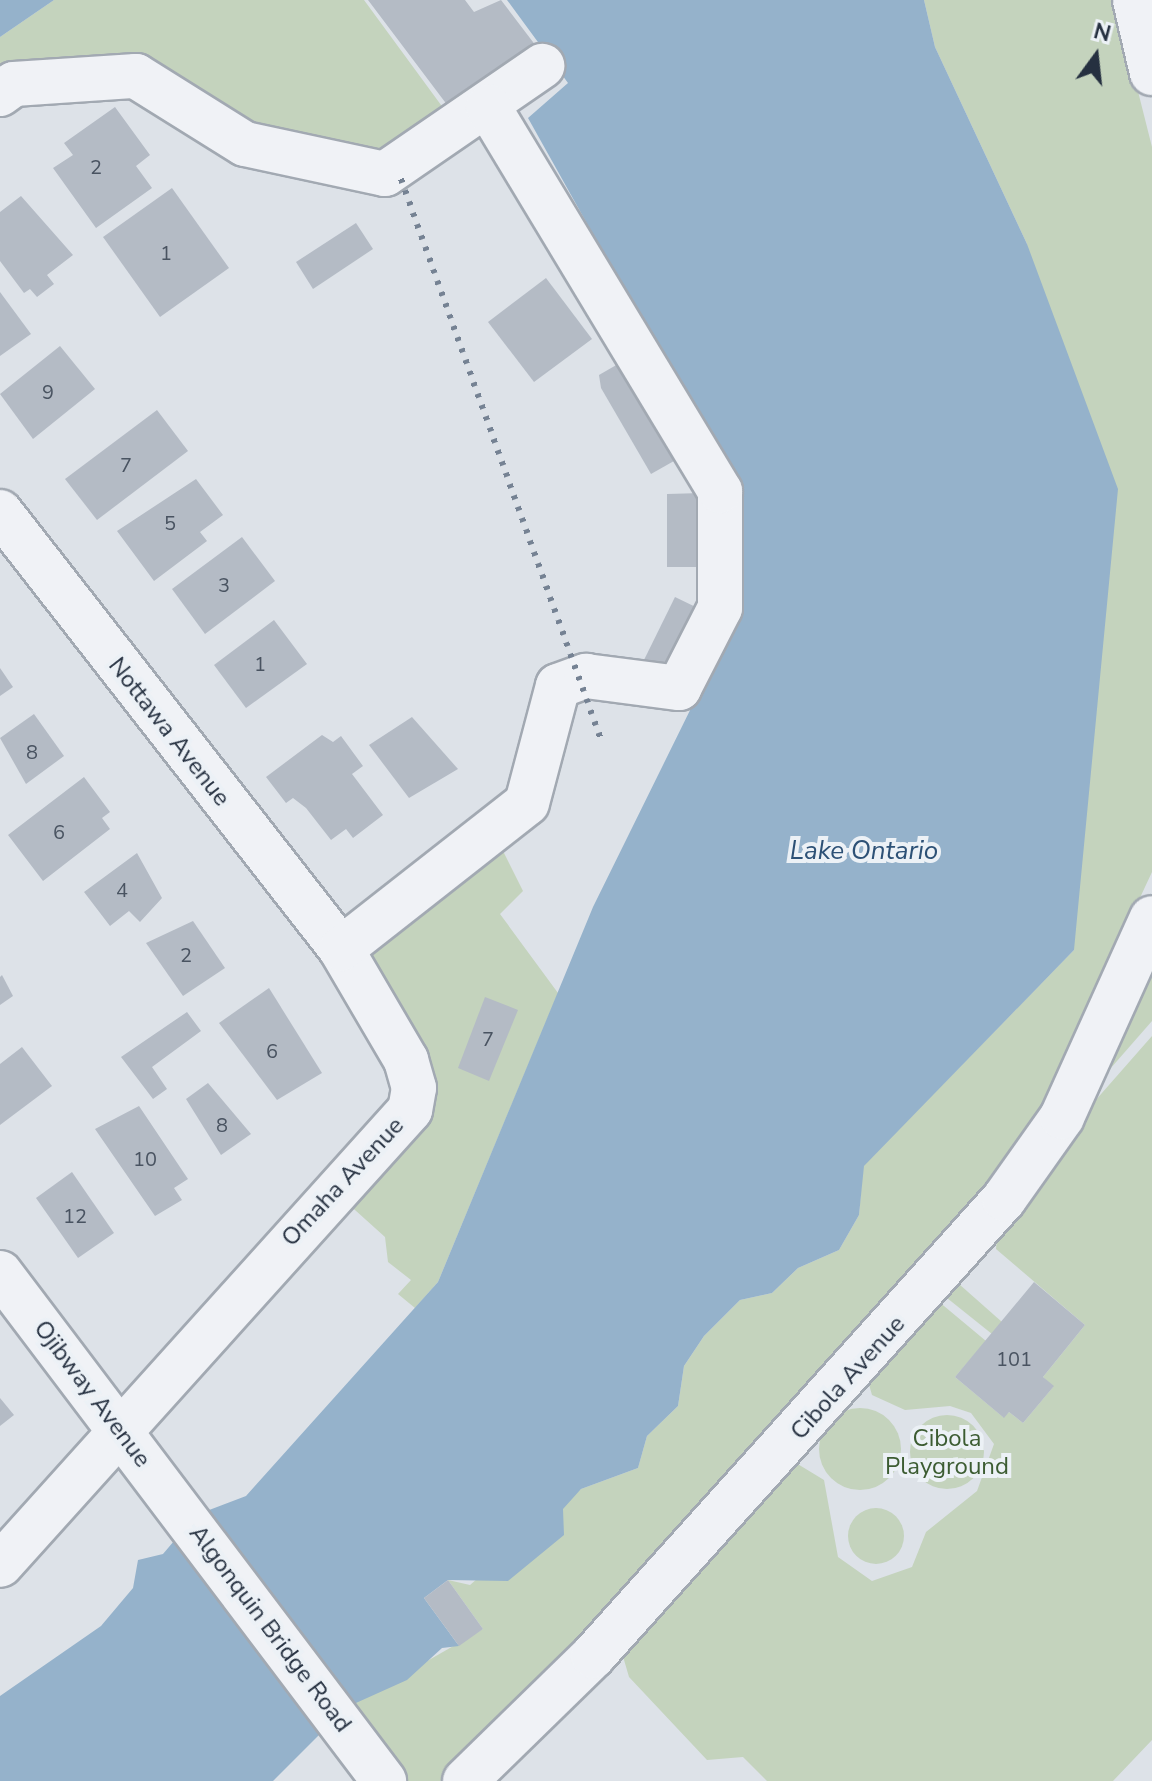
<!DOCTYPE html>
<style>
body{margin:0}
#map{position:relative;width:1152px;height:1781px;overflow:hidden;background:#dde2e8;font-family:"Nunito Sans",sans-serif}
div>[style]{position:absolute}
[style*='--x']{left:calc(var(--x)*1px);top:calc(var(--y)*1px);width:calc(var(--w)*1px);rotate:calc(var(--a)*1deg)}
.green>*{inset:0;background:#c4d3bd}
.round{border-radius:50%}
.water>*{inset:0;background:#95b2cb}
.building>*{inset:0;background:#b4bbc5}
.roads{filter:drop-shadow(2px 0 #a2a9b2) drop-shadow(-2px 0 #a2a9b2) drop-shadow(0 2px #a2a9b2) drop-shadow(0 -2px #a2a9b2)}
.minor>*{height:44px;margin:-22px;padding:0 22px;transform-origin:22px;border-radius:22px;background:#f0f2f6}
.rail>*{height:6px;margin-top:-3px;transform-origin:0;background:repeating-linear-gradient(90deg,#758293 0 4px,transparent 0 12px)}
span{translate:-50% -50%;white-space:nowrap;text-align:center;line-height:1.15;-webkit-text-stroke:8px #ecf1f6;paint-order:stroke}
.number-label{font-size:20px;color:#495361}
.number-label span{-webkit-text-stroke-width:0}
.street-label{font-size:24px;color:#253040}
.park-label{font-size:24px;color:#3c5c32}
.water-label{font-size:26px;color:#2d5176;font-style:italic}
.north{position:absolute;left:1056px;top:16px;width:80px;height:80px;-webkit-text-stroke:6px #ecf1f6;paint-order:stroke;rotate:15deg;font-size:22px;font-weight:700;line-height:32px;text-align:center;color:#253040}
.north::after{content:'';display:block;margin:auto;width:28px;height:36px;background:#253040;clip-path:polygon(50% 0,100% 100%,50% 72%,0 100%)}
</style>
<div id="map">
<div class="green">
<i style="clip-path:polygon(54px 0,364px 0,452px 120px,385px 168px,300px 158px,161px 86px,0 65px,0 37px)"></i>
<i style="clip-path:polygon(924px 0,1115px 0,1152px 147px,1152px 872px,1033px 1127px,1002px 1171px,592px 1632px,440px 1781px,407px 1781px,347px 1707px,483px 1629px,448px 1580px,470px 1585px,581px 1489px,638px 1468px,647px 1436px,678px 1406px,684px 1366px,704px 1336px,740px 1300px,772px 1293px,798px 1268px,839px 1250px,859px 1215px,863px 1166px,1074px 950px,1027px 244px,935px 47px)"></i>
<i style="clip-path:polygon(497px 839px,523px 891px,500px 914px,558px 993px,438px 1282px,415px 1308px,398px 1294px,411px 1280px,388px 1262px,385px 1237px,345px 1201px,416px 1121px,365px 961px,370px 945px)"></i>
<i style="clip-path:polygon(1152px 959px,1152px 1021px,1089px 1093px)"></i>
<i style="clip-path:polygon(1152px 1036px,1152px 1740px,1113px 1781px,767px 1781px,743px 1757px,707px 1760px,629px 1677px,622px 1653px,796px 1463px,824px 1480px,838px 1557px,872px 1581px,912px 1567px,926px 1532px,977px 1491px,994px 1444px,971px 1413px,950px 1406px,905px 1410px,872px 1395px,868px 1381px,938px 1301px,986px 1341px,955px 1377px,1003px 1417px,1009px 1412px,1023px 1423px,1053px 1387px,1043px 1377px,1085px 1325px,996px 1249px,997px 1237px,1080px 1118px)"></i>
<i style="clip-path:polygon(959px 1284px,1002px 1322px,992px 1334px,947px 1298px,945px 1292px)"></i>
<i class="round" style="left:819px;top:1408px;width:82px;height:82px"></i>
<i class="round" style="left:910px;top:1415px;width:74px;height:74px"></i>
<i class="round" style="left:848px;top:1508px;width:56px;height:56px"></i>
</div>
<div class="water">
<i style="clip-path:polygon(0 0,54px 0,0 37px)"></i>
<i style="clip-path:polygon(507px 0,924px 0,935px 47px,1027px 244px,1118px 489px,1074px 950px,864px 1166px,859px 1215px,839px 1250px,798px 1268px,772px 1293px,740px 1300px,704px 1336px,684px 1366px,678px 1406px,647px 1436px,638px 1468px,581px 1489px,563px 1509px,564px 1535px,508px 1581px,448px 1580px,424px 1598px,459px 1646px,442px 1648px,407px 1680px,347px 1707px,273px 1781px,0 1781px,0 1696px,101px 1626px,133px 1588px,138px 1560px,163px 1554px,196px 1515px,246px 1496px,438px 1282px,593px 907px,735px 619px,737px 492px,528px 118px,568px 83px)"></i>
</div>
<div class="building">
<i style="clip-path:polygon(368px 0,465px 0,474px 12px,501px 0,536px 46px,451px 110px)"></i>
<i style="clip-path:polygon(115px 107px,150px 155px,136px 166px,152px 188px,96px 228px,53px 168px,73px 155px,64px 143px)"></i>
<i style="clip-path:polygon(172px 188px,229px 268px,160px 317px,103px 237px)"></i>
<i style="clip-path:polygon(21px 196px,73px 255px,47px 275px,54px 284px,37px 297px,30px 289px,24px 293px,0 261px,0 212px)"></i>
<i style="clip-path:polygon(356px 223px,373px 249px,313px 289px,296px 262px)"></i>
<i style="clip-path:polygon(546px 278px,592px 339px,534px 382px,488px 322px)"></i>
<i style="clip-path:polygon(0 292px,31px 334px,0 356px)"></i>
<i style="clip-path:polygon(60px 346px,95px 389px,33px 439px,0 394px)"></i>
<i style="clip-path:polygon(625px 360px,681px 457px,651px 474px,601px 388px,599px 375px)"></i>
<i style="clip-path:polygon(157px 410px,188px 451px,97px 520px,65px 479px)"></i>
<i style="clip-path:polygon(196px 479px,223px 515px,200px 532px,207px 541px,154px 581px,117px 531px)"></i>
<i style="clip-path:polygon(702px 493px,702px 567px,667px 567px,667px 494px)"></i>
<i style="clip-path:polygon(242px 537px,275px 581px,205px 634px,172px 589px)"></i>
<i style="clip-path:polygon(675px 597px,706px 612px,673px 680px,642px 664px)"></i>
<i style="clip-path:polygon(274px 620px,307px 664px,246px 708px,214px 665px)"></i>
<i style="clip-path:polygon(0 668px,13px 687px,0 696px)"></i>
<i style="clip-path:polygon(34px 714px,64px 756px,26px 784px,0 738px)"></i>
<i style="clip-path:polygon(412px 717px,458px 769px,409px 798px,369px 745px)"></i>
<i style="clip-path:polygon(322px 735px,333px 742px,341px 736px,363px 766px,352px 774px,383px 815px,353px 838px,346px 829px,331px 840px,306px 808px,293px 798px,286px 803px,266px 777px)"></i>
<i style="clip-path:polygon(84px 777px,110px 812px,102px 818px,110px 829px,43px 881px,8px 835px)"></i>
<i style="clip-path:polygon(137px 853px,162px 898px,140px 922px,129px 911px,110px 926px,84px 892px)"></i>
<i style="clip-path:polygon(193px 921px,225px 968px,183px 996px,146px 943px)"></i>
<i style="clip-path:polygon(2px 975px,13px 996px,0 1005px,0 977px)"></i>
<i style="clip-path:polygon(269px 988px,322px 1073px,277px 1100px,219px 1023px)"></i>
<i style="clip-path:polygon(485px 997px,518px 1010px,489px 1081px,458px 1068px)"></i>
<i style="clip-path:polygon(187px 1012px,201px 1031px,152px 1067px,167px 1089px,153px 1099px,121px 1057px)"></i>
<i style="clip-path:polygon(22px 1047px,52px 1086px,0 1125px,0 1064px)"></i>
<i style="clip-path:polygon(208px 1083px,251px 1134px,221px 1155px,186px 1099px)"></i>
<i style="clip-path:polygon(139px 1106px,188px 1179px,174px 1188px,182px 1200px,155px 1216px,95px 1129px)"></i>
<i style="clip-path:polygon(72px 1172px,114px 1233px,78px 1258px,36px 1198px)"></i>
<i style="clip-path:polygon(1034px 1282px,1085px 1325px,1043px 1377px,1054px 1386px,1023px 1423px,1009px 1412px,1004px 1418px,955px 1377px)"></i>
<i style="clip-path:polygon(0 1398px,14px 1415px,0 1426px)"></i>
<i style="clip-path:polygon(448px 1580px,483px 1629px,459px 1646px,424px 1598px)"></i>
</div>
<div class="roads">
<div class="minor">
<i style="--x:1135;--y:0;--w:75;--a:76.9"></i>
<i style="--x:0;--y:94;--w:17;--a:-36"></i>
<i style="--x:14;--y:84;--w:122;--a:-3.8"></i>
<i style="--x:136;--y:76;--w:128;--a:32"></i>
<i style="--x:245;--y:144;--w:143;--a:12.1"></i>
<i style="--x:385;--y:174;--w:191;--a:-34.5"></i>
<i style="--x:0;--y:512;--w:554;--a:52.03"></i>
<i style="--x:341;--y:949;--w:129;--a:59.6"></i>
<i style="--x:406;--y:1060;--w:29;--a:74"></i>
<i style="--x:414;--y:1088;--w:22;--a:100"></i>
<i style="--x:410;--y:1110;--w:612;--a:132.02"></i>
<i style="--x:341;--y:949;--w:236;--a:-38.1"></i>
<i style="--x:527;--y:803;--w:121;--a:-75.2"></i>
<i style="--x:558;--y:686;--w:30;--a:-20"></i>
<i style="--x:586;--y:676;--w:94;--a:7.4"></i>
<i style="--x:679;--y:688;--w:90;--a:-62.9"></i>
<i style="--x:720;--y:608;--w:117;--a:-90"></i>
<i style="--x:720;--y:491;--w:449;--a:-121.1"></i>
<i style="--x:0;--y:1273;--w:637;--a:52.91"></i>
<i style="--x:465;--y:1781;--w:179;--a:-44.3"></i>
<i style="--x:593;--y:1656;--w:615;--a:-48.03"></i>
<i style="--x:1004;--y:1199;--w:100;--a:-54.7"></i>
<i style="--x:1062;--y:1117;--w:218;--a:-65.7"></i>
</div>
</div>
<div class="rail">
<i style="--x:401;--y:179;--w:592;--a:70.37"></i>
</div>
<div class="number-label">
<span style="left:96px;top:167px">2</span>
<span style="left:166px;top:253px">1</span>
<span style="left:48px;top:392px">9</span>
<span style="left:126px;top:465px">7</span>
<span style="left:170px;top:523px">5</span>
<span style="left:224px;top:585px">3</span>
<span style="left:260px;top:664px">1</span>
<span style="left:32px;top:752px">8</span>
<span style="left:59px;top:832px">6</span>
<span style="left:122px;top:890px">4</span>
<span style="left:186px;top:955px">2</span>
<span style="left:488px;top:1039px">7</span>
<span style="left:272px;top:1051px">6</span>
<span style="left:222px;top:1125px">8</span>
<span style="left:145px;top:1159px">10</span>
<span style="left:75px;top:1216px">12</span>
<span style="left:1014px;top:1359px">101</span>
</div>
<div class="street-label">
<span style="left:169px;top:732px;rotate:52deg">Nottawa Avenue</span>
<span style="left:343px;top:1182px;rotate:-47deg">Omaha Avenue</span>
<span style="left:848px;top:1378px;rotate:-48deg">Cibola Avenue</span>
<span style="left:92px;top:1394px;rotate:53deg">Ojibway Avenue</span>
<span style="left:270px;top:1629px;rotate:53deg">Algonquin Bridge Road</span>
</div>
<div class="park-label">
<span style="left:947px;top:1453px">Cibola<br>Playground</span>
</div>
<div class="water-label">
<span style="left:864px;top:851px">Lake Ontario</span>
</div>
<div class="north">N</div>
</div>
